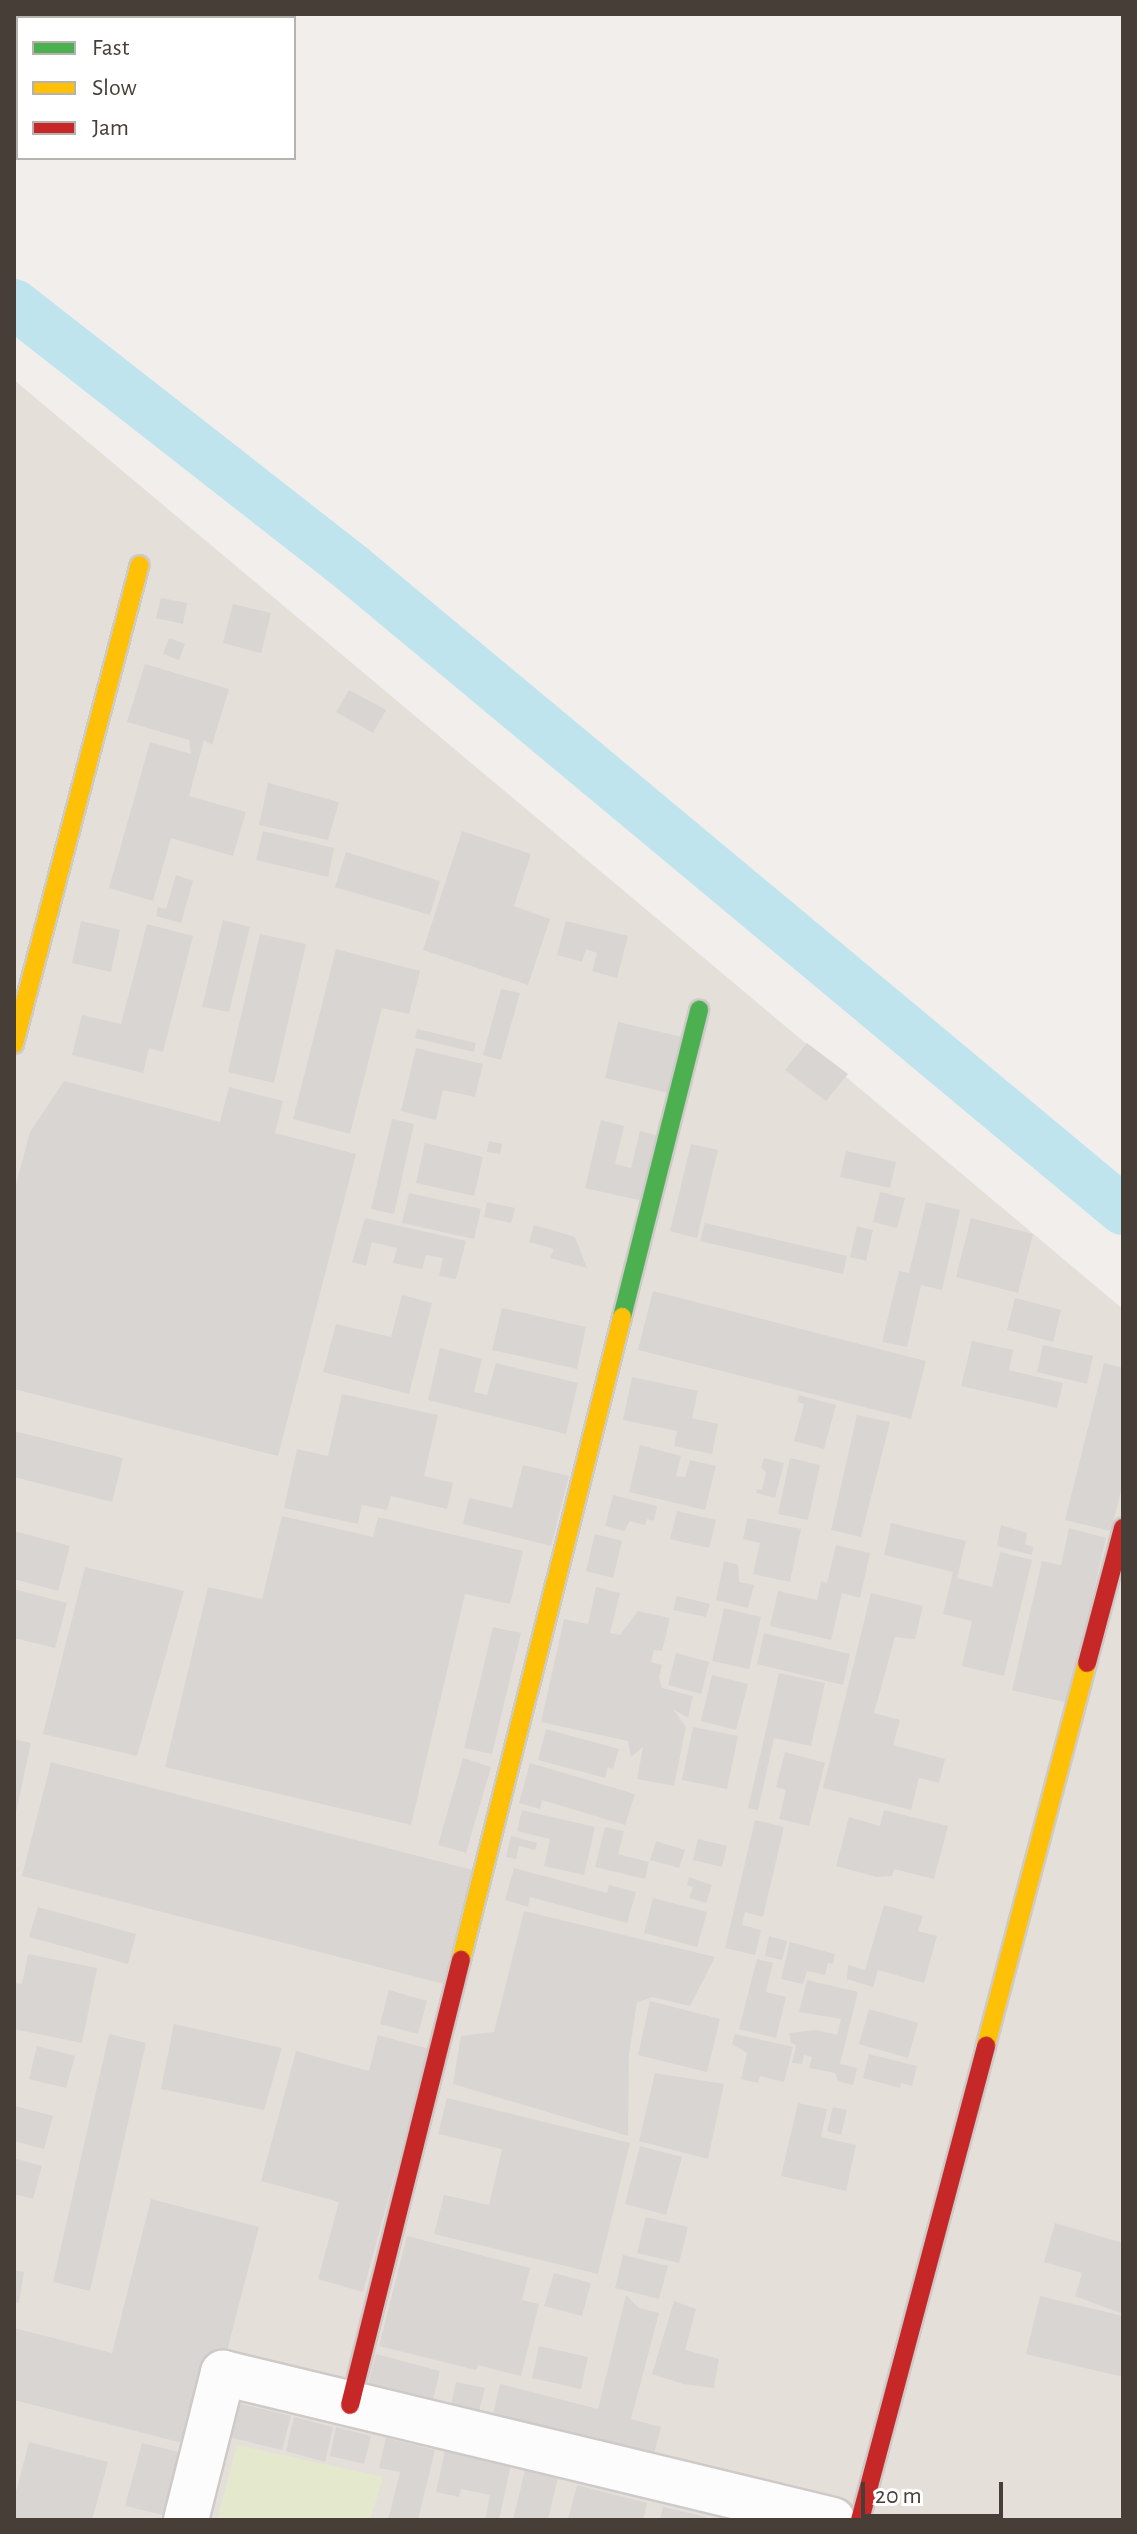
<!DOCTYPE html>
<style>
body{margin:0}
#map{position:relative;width:1137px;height:2534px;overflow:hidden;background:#f1eeec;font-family:"Alegreya Sans",sans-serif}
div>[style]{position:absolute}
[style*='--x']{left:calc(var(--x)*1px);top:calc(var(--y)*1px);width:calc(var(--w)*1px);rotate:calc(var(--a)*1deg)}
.residential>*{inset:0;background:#e5dfda}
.green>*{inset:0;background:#e4e9cd}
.canal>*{height:50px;margin:-25px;padding:0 25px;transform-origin:25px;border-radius:25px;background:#bfe4ed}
.building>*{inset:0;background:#d9d5d3}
.roads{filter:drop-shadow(2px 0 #cecac8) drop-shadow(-2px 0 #cecac8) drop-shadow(0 2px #cecac8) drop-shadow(0 -2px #cecac8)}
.street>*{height:44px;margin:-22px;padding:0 22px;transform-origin:22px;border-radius:22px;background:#fdfcfc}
.fast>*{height:18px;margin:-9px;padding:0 9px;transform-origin:9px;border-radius:9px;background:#4caf50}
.slow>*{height:18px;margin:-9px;padding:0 9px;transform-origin:9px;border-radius:9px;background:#ffc107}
.jam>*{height:18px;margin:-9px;padding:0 9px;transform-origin:9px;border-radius:9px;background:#c62828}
span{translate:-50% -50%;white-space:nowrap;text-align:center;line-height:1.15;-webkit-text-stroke:6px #fff;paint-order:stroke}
.frame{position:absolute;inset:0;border:16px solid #473e38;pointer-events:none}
.legend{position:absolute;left:16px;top:16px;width:280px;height:144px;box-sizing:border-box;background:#fff;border:2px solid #b5b2af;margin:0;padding:10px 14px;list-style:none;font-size:24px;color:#473e38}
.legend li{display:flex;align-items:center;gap:16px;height:40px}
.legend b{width:40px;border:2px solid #b5b2af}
.scale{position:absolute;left:861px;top:2482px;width:142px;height:36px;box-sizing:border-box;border:4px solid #473e38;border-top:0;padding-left:10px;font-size:24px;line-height:28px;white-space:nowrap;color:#473e38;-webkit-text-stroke:6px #fff;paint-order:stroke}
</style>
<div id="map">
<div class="residential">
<i style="clip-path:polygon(14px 380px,1123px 1309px,1123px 2520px,14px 2520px)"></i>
</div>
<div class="green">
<i style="clip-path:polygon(237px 2445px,383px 2477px,370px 2520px,217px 2520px)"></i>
</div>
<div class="canal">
<i style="--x:14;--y:304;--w:430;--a:38"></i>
<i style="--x:353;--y:569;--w:1002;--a:39.78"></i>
</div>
<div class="building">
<i style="clip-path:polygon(161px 598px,187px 603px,183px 624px,156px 618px)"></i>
<i style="clip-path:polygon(233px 604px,271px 613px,261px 653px,223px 643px)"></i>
<i style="clip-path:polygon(169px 638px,185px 644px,179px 660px,163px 654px)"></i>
<i style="clip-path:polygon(145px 664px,229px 689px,212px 745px,204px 740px,189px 796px,246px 812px,233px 856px,171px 838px,153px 901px,109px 888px,150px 742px,191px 754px,189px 740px,127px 722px)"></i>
<i style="clip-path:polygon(349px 690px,386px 710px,373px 733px,336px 712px)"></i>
<i style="clip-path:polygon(268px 783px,339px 802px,328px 840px,259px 825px)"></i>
<i style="clip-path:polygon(263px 831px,334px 848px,328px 877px,256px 860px)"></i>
<i style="clip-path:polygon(462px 831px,531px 854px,514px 906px,550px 919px,528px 985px,423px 950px)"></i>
<i style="clip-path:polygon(346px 852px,440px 881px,430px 915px,335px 887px)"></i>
<i style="clip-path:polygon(176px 875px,193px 881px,181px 923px,156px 916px,158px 907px,166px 909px)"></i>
<i style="clip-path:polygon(223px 920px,250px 927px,229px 1012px,202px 1007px)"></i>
<i style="clip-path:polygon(81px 921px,120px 930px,111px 972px,72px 963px)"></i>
<i style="clip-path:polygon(566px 921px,628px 936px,617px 978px,592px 971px,597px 953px,586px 949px,582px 962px,557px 955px)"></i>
<i style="clip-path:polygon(147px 924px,193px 936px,163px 1052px,149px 1048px,143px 1073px,72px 1055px,82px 1015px,121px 1024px)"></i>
<i style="clip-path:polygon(260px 934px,306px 944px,274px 1083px,228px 1072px)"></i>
<i style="clip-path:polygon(336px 949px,420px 971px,409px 1014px,382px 1008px,350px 1134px,293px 1119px)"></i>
<i style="clip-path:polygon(501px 989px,520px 993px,501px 1060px,483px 1055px)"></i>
<i style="clip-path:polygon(618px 1022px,682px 1037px,669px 1093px,605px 1078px)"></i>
<i style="clip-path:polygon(417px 1029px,476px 1043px,474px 1052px,415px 1038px)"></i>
<i style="clip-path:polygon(807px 1043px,848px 1074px,826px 1101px,785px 1070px)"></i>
<i style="clip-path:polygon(416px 1048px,483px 1064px,475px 1097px,443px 1090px,436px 1120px,401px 1111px)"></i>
<i style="clip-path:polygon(64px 1081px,220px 1122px,229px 1087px,283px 1101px,275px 1133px,356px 1154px,278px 1456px,14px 1389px,14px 1192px,30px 1132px)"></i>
<i style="clip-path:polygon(392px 1119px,414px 1124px,394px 1214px,371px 1209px)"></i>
<i style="clip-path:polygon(601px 1120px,624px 1126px,615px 1164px,631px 1168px,640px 1131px,676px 1140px,643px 1201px,585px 1188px)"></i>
<i style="clip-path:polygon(489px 1141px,502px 1144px,500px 1154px,487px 1152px)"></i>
<i style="clip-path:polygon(425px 1143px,483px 1157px,474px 1196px,416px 1183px)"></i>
<i style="clip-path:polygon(691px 1144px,718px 1150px,697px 1238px,670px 1231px)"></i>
<i style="clip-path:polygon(846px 1151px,896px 1162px,890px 1188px,840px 1177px)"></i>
<i style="clip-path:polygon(880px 1192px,905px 1198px,897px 1228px,873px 1222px)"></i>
<i style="clip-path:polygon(409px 1193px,481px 1209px,474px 1239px,402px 1223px)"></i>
<i style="clip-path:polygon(487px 1202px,515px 1208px,511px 1223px,484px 1217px)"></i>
<i style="clip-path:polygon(926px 1202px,960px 1210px,942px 1290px,921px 1285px,907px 1347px,882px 1342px,899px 1271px,909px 1273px)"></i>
<i style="clip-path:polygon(365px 1218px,466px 1241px,456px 1279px,439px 1276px,443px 1258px,426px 1255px,422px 1269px,393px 1263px,397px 1248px,372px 1242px,366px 1266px,352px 1262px)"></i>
<i style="clip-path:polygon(971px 1218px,1033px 1234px,1018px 1293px,956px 1277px)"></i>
<i style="clip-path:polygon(705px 1223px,847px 1256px,843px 1274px,700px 1241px)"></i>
<i style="clip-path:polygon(534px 1225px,575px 1237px,587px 1268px,550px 1258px,554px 1249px,529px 1242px)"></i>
<i style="clip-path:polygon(857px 1226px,873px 1230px,866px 1261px,850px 1257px)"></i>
<i style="clip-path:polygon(653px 1291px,926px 1361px,911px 1419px,638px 1350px)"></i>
<i style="clip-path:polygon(402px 1295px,432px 1303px,409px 1394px,323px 1372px,336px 1324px,391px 1337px)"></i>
<i style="clip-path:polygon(1015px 1298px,1061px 1310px,1053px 1342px,1007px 1330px)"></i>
<i style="clip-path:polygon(502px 1308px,586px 1327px,577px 1369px,492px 1350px)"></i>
<i style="clip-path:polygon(972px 1341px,1013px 1350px,1009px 1370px,1063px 1383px,1057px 1408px,961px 1386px)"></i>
<i style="clip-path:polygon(1043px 1345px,1093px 1356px,1087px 1384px,1037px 1372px)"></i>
<i style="clip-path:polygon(440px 1348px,482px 1359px,474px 1392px,487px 1395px,496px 1363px,578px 1383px,566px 1434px,428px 1400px)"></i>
<i style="clip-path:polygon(1104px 1363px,1123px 1368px,1123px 1483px,1111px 1531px,1065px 1520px)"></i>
<i style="clip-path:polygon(632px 1377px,698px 1391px,692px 1418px,718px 1424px,712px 1454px,674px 1446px,677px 1431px,623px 1420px)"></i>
<i style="clip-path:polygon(342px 1394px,438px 1415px,424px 1476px,453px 1483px,447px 1509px,391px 1496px,387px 1510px,362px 1505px,358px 1524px,284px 1508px,297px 1449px,328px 1456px)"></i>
<i style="clip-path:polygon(799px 1395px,836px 1405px,824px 1449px,794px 1441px,804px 1404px,797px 1402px)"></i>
<i style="clip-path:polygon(857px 1415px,890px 1422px,861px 1537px,831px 1530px)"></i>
<i style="clip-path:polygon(14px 1431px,123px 1458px,112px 1502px,14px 1477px)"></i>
<i style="clip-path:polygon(640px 1445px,681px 1456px,676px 1476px,685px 1477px,690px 1460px,716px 1466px,705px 1510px,629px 1492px)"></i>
<i style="clip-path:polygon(764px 1458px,784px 1463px,775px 1498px,756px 1493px,757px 1489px,762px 1490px,766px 1473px,761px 1467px)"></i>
<i style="clip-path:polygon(790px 1458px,820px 1465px,808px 1520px,778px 1514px)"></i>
<i style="clip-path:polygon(523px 1465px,569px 1476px,551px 1546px,463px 1524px,469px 1498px,512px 1508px)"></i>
<i style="clip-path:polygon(613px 1495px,657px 1506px,654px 1521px,647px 1519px,645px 1525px,630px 1521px,624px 1531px,605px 1526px)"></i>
<i style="clip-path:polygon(677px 1511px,716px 1520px,709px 1548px,670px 1539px)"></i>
<i style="clip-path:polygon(282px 1516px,373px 1537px,378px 1517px,523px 1551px,510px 1604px,465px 1594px,411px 1825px,165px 1767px,208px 1587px,262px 1599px)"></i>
<i style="clip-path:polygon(747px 1518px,801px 1529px,790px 1582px,753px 1574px,760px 1543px,743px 1539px)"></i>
<i style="clip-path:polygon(891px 1523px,966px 1541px,957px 1578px,992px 1587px,1000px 1552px,1032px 1560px,1004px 1676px,962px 1666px,972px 1621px,943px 1614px,953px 1572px,884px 1555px)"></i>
<i style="clip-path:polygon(1001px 1525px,1027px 1533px,1025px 1544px,1033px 1547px,1032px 1555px,997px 1546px)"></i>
<i style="clip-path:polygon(1069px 1528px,1106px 1538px,1068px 1703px,1012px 1690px,1042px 1561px,1061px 1565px)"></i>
<i style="clip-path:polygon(14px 1531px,70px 1546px,58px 1591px,14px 1579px)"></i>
<i style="clip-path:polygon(595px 1534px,622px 1541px,613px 1578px,586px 1571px)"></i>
<i style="clip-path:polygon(836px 1545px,870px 1553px,860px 1598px,842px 1593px,831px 1640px,770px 1626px,778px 1591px,817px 1600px,821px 1581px,827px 1583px)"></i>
<i style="clip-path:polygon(724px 1561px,738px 1565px,739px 1582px,754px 1585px,748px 1608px,716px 1600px)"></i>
<i style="clip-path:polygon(85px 1567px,184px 1591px,137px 1756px,43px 1734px)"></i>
<i style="clip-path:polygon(596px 1587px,620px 1593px,610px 1633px,620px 1635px,638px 1611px,670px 1618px,662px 1651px,654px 1650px,651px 1662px,662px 1665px,659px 1677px,662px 1688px,693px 1696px,688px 1718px,673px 1709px,686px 1727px,674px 1786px,637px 1779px,643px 1747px,631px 1757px,628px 1741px,541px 1722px,564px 1619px,588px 1624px)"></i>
<i style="clip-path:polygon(14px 1589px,67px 1603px,55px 1648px,14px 1638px)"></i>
<i style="clip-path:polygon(871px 1593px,923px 1606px,915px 1639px,895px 1637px,874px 1713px,900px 1720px,893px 1745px,945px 1759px,939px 1783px,919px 1778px,911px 1810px,823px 1788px)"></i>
<i style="clip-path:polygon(677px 1596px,710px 1604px,706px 1617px,673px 1610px)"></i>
<i style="clip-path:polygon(724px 1608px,761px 1617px,749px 1669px,712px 1661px)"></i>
<i style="clip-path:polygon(493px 1627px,521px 1633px,492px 1754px,464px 1748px)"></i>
<i style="clip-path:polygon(764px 1633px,850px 1654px,843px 1685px,757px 1664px)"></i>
<i style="clip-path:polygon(676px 1653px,709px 1662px,701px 1694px,668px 1685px)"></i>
<i style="clip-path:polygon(779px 1673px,825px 1683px,811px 1746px,774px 1738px,758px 1810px,748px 1808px)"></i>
<i style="clip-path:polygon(712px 1675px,748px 1684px,736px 1730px,701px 1721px)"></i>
<i style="clip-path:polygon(693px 1727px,738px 1736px,727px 1789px,682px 1780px)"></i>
<i style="clip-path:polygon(546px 1729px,619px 1749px,613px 1769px,608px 1767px,605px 1778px,538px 1760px)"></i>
<i style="clip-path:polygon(14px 1739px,31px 1743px,15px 1817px,14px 1817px)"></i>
<i style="clip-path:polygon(785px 1752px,825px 1763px,809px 1826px,779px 1819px,786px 1790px,776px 1787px)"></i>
<i style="clip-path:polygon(463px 1758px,491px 1767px,466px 1853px,438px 1845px)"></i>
<i style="clip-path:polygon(51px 1762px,473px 1870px,444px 1984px,22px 1876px)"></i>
<i style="clip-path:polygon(530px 1763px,635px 1794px,625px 1825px,542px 1800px,540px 1809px,519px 1803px)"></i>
<i style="clip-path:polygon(522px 1810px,595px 1827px,584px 1875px,544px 1866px,550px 1839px,517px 1831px)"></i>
<i style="clip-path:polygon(884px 1810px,948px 1826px,934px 1879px,894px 1869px,892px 1876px,877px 1877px,836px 1866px,849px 1817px,880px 1826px)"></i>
<i style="clip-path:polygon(755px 1820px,784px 1827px,763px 1917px,745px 1912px,742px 1925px,761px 1930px,755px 1955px,725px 1948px)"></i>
<i style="clip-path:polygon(605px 1827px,624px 1831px,618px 1854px,649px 1862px,645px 1879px,595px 1867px)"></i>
<i style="clip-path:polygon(511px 1836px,537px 1843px,535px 1850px,519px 1846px,516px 1859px,506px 1857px)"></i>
<i style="clip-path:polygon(698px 1839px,727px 1846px,722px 1867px,693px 1860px)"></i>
<i style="clip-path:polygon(656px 1841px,685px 1850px,679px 1868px,650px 1860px)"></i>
<i style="clip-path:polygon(514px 1868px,607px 1893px,609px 1885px,636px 1892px,627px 1923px,530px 1897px,528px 1907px,505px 1900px)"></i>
<i style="clip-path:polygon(689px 1877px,712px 1885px,706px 1903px,689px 1898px,693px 1887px,687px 1885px)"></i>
<i style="clip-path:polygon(653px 1898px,707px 1912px,697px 1947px,644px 1933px)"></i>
<i style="clip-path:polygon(884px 1905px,923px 1916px,918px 1931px,937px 1936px,924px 1983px,878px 1970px,873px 1987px,847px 1979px,848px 1965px,865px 1970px)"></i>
<i style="clip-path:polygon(38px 1907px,136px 1934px,128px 1964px,29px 1937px)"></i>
<i style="clip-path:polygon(524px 1911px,715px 1957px,690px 2006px,652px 1997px,637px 2003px,629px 2055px,628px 2136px,453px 2084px,461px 2036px,494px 2032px)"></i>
<i style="clip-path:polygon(769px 1936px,787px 1941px,782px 1960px,765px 1956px)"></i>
<i style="clip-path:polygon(790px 1942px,835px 1954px,833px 1964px,828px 1963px,825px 1975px,807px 1971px,803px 1984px,781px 1979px)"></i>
<i style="clip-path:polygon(28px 1954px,97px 1968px,82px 2043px,14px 2029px,14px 1983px,22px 1984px)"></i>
<i style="clip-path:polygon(757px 1959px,773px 1963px,766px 1992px,786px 1997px,776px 2038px,739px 2029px)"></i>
<i style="clip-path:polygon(807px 1980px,858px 1992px,840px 2064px,857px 2068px,853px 2085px,838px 2081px,835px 2073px,809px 2068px,812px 2057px,804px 2055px,802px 2064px,792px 2063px,796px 2045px,791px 2043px,789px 2033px,816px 2030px,837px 2035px,841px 2019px,799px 2012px)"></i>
<i style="clip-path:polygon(389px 1990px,427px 2001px,418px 2034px,380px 2024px)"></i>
<i style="clip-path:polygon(650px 2001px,720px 2019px,707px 2072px,638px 2055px)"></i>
<i style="clip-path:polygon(869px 2009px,918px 2023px,908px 2058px,859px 2044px)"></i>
<i style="clip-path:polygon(174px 2024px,282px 2048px,264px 2110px,161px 2089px)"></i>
<i style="clip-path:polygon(109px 2034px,146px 2043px,90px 2291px,53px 2282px)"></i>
<i style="clip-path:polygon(735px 2034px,793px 2047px,784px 2082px,760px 2076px,758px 2083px,741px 2079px,747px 2053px,732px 2044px)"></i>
<i style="clip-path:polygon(378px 2035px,429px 2049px,363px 2292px,318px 2279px,339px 2202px,261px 2181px,296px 2051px,369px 2071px)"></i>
<i style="clip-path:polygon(37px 2046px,75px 2056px,66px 2088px,29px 2079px)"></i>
<i style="clip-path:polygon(869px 2054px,917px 2066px,912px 2086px,901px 2083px,900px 2088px,863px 2078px)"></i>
<i style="clip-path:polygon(655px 2073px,724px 2084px,708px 2159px,639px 2141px)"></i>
<i style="clip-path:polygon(447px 2098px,630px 2143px,598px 2274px,434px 2234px,444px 2195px,489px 2205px,502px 2149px,438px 2134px)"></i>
<i style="clip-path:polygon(798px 2103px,827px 2109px,821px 2137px,856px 2145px,846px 2191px,781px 2176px)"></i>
<i style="clip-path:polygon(15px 2106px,53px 2116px,44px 2149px,14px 2141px)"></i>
<i style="clip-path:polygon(833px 2107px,847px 2110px,841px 2135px,827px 2131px)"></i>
<i style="clip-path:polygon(640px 2146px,682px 2157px,666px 2215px,625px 2204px)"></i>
<i style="clip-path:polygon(14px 2158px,42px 2166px,33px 2199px,14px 2194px)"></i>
<i style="clip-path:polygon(151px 2199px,259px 2227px,202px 2448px,14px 2400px,14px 2328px,112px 2353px)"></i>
<i style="clip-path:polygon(646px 2217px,688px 2227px,679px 2263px,637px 2253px)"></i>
<i style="clip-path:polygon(1055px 2223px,1123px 2243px,1123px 2314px,1075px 2296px,1082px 2273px,1044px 2262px)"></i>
<i style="clip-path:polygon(407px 2236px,530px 2268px,522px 2300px,539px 2304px,521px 2376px,478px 2365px,476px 2370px,379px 2346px)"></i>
<i style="clip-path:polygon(623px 2255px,668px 2266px,659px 2299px,615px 2288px)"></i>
<i style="clip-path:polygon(14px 2270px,24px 2272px,19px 2303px,14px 2302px)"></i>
<i style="clip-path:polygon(554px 2273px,591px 2283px,582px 2316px,544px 2306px)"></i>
<i style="clip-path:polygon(626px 2295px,639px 2308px,659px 2313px,631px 2419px,661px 2427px,654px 2455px,493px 2414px,500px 2384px,598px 2409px)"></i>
<i style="clip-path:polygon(1040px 2296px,1123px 2316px,1123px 2377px,1026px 2354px)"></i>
<i style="clip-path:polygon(674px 2301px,696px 2309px,685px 2350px,719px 2359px,714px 2388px,683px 2384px,652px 2374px)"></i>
<i style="clip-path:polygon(539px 2346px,588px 2357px,581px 2389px,532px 2378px)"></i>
<i style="clip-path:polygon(376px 2354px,440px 2371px,432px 2404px,367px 2387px)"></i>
<i style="clip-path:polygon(456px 2382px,485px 2388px,479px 2411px,451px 2405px)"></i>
<i style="clip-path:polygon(238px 2403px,291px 2416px,282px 2450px,229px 2437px)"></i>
<i style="clip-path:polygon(294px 2417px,333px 2427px,325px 2462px,286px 2451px)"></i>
<i style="clip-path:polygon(336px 2427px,371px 2436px,364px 2464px,330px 2456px)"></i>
<i style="clip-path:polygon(386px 2438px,435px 2450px,418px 2520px,388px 2520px,400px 2472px,379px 2468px)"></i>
<i style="clip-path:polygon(29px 2442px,108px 2462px,92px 2520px,14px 2520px,14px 2500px)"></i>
<i style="clip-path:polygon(142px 2443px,183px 2453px,167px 2516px,125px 2506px)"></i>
<i style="clip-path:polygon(445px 2450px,511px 2464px,499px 2520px,485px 2520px,490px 2495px,461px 2489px,459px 2497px,436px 2492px)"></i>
<i style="clip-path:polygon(525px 2470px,558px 2477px,548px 2520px,513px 2520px)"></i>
<i style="clip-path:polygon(577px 2485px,647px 2503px,643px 2520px,568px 2520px)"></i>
<i style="clip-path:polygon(663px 2507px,706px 2517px,705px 2520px,660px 2520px)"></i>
</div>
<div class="roads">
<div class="street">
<i style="--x:186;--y:2520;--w:152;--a:-75.9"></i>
<i style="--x:223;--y:2373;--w:627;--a:13.55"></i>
</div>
<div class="fast">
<i style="--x:622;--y:1317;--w:317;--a:-75.9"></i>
</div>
<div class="slow">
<i style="--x:14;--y:1044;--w:495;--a:-75.3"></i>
<i style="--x:461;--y:1960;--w:663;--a:-75.94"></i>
<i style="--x:986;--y:2045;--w:395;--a:-75.2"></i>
</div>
<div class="jam">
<i style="--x:1087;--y:1663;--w:140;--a:-75.1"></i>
<i style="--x:350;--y:2405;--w:459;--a:-76"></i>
<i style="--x:860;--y:2520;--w:491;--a:-75.1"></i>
</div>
</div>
<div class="frame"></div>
<ul class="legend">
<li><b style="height:10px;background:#4caf50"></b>Fast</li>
<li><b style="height:10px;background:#ffc107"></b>Slow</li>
<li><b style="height:10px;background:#c62828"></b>Jam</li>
</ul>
<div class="scale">20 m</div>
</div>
